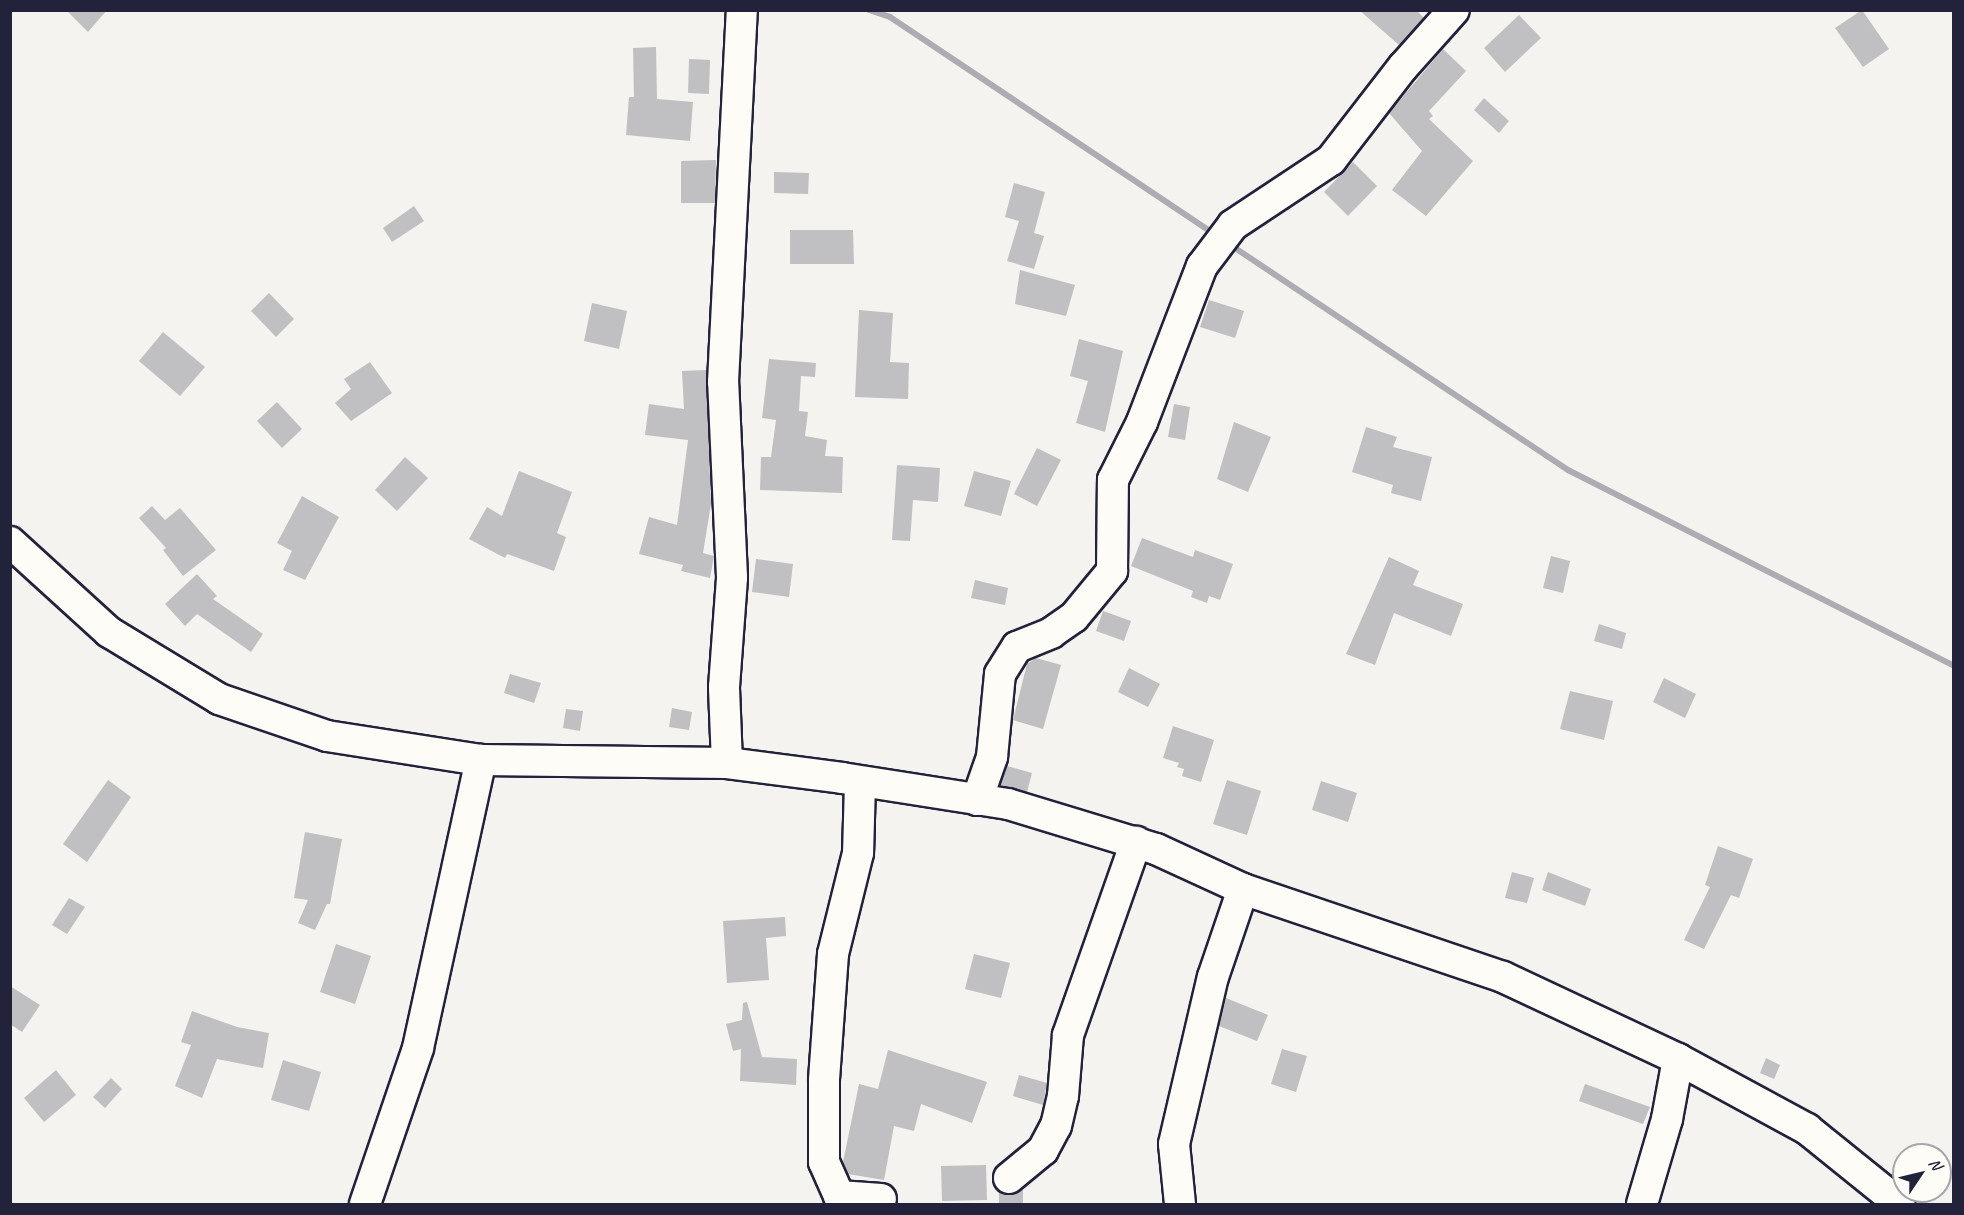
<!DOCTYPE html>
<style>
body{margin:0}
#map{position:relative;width:1964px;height:1215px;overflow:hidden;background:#f4f3ef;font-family:Caveat,sans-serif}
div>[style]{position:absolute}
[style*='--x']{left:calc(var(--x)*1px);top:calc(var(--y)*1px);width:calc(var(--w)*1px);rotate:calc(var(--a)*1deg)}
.stream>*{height:6px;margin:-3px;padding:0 3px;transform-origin:3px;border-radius:3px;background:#acacb2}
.building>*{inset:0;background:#c0bfc2}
.roads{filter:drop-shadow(2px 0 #22223b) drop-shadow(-2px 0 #22223b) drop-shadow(0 2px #22223b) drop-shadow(0 -2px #22223b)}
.minor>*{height:30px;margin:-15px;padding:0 15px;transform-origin:15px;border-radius:15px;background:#fdfcf7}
span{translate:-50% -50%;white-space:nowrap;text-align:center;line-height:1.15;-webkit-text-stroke:4.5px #fdfcf7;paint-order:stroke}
.frame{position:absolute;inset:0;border:12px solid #22223b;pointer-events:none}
.north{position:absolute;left:1892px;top:1143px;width:60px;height:60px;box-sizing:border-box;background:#fdfcf7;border:2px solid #a5a5ac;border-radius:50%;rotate:55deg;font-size:16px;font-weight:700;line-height:24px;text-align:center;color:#22223b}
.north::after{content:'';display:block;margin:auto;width:21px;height:27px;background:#22223b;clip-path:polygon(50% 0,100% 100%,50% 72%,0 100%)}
</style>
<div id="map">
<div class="stream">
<i style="--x:869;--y:10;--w:22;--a:18"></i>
<i style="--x:890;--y:17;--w:392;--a:33.8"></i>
<i style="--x:1229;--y:244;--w:407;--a:33.7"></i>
<i style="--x:1568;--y:470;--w:433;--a:26.9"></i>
</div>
<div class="building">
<i style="clip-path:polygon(66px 10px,107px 10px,88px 32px)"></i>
<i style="clip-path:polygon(1359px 10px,1416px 10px,1424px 18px,1399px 45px)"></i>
<i style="clip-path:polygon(1862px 10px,1889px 49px,1863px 67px,1835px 28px)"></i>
<i style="clip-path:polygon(1519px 15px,1541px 38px,1505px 72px,1484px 48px)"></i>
<i style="clip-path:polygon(656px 47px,657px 99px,693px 102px,690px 141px,626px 135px,629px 97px,634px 97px,633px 48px)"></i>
<i style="clip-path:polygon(1443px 49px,1466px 71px,1429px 111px,1433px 116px,1429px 119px,1473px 161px,1426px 216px,1392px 190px,1422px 151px,1389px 113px)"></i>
<i style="clip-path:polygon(689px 59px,710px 60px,709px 94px,688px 93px)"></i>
<i style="clip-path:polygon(1484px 98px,1509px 121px,1499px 133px,1474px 110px)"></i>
<i style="clip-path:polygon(716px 160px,715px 203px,681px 203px,681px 161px)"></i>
<i style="clip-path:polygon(1353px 162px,1377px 186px,1348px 216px,1324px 192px)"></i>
<i style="clip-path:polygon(774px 172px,809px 173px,808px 194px,774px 193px)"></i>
<i style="clip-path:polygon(1014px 183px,1045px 192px,1034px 233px,1044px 236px,1034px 269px,1007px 261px,1019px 221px,1005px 217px)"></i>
<i style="clip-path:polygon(414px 206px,424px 221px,392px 242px,383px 228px)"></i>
<i style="clip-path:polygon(790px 230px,853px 230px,854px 264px,790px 264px)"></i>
<i style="clip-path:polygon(1020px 270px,1075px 285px,1066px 316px,1015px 304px)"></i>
<i style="clip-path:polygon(269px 293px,294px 319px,276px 337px,251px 311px)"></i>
<i style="clip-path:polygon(1209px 300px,1244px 311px,1235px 338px,1200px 327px)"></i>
<i style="clip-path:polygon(592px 303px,627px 311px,619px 349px,584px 341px)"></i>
<i style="clip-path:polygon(859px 310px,893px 313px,890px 362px,909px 363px,908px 399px,855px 397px)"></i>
<i style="clip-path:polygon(163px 332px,205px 367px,180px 396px,139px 361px)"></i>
<i style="clip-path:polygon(1079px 339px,1123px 351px,1105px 432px,1076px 423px,1088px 381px,1070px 376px)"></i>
<i style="clip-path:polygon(769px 359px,816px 363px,815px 377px,801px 376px,799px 411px,808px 412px,805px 436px,827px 440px,825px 456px,843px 457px,842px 493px,760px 490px,761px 457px,771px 457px,776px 420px,762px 418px)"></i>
<i style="clip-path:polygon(370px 362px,392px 393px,351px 421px,335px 403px,351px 389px,344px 379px)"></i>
<i style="clip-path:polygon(706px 370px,711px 504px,703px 553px,714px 556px,710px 578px,681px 571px,683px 565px,639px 554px,649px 517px,677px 525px,688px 440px,645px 435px,649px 404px,684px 409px,682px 371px)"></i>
<i style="clip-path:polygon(277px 402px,302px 429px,282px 448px,257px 421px)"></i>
<i style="clip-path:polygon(1174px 404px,1190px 407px,1185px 440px,1168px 437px)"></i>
<i style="clip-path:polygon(1234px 422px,1271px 437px,1248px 492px,1217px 479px)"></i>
<i style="clip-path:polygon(1366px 427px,1397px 437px,1393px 447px,1432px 457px,1421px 501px,1391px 493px,1393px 485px,1352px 472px)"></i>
<i style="clip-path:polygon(1037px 448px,1061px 460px,1037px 506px,1014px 494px)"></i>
<i style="clip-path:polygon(405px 457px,428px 478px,397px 511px,375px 490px)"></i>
<i style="clip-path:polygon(897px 465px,940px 468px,938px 502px,913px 500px,910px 541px,892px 540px)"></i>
<i style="clip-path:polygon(519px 471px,572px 492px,557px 533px,566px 537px,554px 571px,507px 554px,505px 558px,469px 539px,487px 507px,502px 516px)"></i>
<i style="clip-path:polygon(974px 471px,1011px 481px,1001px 516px,964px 506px)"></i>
<i style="clip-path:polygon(302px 496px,339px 517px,305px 580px,283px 570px,292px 551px,277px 543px)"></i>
<i style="clip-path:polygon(152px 506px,165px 520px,180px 508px,216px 550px,183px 576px,163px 550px,166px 548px,139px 518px)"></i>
<i style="clip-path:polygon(1142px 538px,1193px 557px,1195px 550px,1233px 564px,1220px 600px,1209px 596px,1207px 603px,1191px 597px,1193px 591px,1131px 566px)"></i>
<i style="clip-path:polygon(1551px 556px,1570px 561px,1563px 593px,1543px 588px)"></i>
<i style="clip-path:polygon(1389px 557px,1419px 571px,1413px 585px,1463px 604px,1451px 636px,1394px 613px,1375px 665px,1346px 654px)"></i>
<i style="clip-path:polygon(756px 559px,793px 564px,789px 597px,752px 592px)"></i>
<i style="clip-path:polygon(197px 574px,217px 596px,213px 599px,263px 634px,251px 652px,197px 614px,185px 626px,165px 604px)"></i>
<i style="clip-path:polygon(975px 580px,1008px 588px,1005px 605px,971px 598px)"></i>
<i style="clip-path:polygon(1103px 611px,1131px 621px,1124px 641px,1096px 631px)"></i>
<i style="clip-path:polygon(1599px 624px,1626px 633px,1622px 649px,1594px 641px)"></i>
<i style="clip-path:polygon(1036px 658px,1061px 665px,1043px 729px,1013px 720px,1027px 664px)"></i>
<i style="clip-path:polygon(1129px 668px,1160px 684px,1148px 707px,1118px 692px)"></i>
<i style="clip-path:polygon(510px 674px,541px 683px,534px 703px,504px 693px)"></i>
<i style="clip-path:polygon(1664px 678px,1696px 694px,1685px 718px,1653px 702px)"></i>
<i style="clip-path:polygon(1570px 691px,1613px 701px,1604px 740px,1560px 729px)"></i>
<i style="clip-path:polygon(672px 708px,692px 712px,689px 730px,669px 727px)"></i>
<i style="clip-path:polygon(566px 709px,583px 711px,580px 731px,563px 728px)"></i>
<i style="clip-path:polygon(1173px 726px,1214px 740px,1201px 782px,1182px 776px,1184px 769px,1177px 767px,1179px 763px,1163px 758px)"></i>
<i style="clip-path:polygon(1007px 766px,1032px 773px,1027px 792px,1000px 785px)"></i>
<i style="clip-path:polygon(108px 780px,131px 797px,87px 862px,63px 844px)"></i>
<i style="clip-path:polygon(1227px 780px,1261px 791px,1247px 835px,1213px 824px)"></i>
<i style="clip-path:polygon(1321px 781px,1357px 793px,1348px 822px,1312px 810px)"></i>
<i style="clip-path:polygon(305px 832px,342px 839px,330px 904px,327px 904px,315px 930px,298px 923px,308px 900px,294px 898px)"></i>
<i style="clip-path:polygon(1718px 846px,1753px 859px,1739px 898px,1731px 895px,1704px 949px,1684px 940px,1710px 887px,1705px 885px)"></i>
<i style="clip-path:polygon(1512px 872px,1534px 878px,1527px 903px,1505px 898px)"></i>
<i style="clip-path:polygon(1548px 872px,1591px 889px,1585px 906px,1542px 890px)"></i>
<i style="clip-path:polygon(69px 898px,85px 907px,67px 934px,52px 925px)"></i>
<i style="clip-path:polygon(785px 917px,786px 936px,766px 938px,769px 980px,727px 983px,723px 921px)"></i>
<i style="clip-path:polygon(336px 944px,371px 956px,355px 1004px,320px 992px)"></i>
<i style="clip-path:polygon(974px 954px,1010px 963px,1001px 998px,965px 989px)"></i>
<i style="clip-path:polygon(10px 986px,40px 1005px,22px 1032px,10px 1024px)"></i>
<i style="clip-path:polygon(1226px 998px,1268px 1015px,1257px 1041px,1219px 1026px)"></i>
<i style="clip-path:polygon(747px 1002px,762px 1057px,797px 1059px,796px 1085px,740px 1081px,741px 1049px,733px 1051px,726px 1024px,742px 1020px,743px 1003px)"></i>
<i style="clip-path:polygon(192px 1011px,237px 1027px,269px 1033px,263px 1068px,217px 1059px,202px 1098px,175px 1086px,191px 1045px,181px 1042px)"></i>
<i style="clip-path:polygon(1282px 1049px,1307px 1056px,1296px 1092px,1271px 1084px)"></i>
<i style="clip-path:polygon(888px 1050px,987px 1082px,972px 1123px,921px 1104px,914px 1131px,894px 1126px,884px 1180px,848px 1174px,843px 1162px,859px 1084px,878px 1089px)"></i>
<i style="clip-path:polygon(1766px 1058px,1780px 1065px,1774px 1079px,1760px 1073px)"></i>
<i style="clip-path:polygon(283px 1060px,321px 1072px,309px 1111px,271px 1100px)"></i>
<i style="clip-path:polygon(56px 1070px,76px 1095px,44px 1122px,24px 1098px)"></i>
<i style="clip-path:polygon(1019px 1075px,1047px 1083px,1043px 1105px,1013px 1096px)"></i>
<i style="clip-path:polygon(111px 1078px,122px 1089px,105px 1108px,93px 1097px)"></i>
<i style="clip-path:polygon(1585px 1084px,1650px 1107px,1643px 1124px,1579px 1101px)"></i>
<i style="clip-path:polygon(986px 1165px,987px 1200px,942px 1201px,941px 1166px)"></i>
<i style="clip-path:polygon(1023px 1188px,1023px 1204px,999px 1204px,999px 1192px,1011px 1195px)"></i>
</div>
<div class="roads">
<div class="minor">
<i style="--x:10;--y:542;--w:134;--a:42.3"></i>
<i style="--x:109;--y:632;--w:129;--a:31.3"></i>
<i style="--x:219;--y:699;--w:114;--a:18.9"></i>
<i style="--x:327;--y:736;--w:156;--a:8.9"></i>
<i style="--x:481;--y:760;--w:246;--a:0.7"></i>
<i style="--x:727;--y:763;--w:116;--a:7.4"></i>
<i style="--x:842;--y:778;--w:168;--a:8.9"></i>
<i style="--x:1008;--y:804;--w:155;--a:16.9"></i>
<i style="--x:1156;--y:849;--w:96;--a:24.7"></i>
<i style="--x:1243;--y:889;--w:274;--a:18.7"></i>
<i style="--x:1503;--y:977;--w:193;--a:25.1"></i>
<i style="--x:1678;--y:1059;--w:147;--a:28.5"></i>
<i style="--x:1807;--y:1129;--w:119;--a:38.9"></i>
<i style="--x:727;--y:763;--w:76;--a:-92.3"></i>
<i style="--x:724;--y:687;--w:110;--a:-85.8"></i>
<i style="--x:732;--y:577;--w:195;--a:-92.6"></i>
<i style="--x:723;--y:382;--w:372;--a:-87.1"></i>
<i style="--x:860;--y:783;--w:70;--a:91.6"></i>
<i style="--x:858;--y:853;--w:104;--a:103.9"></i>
<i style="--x:833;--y:954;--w:127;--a:94.1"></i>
<i style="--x:824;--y:1081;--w:81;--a:90"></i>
<i style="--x:824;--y:1162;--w:37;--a:66"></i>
<i style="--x:839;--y:1196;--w:42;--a:4.1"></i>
<i style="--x:977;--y:800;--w:46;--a:-70.8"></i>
<i style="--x:992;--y:757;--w:83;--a:-84.5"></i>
<i style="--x:1000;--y:674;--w:32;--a:-58"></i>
<i style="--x:1017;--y:647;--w:37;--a:-22"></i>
<i style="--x:1051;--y:633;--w:28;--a:-35"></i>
<i style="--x:1074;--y:617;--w:60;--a:-50.4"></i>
<i style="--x:1112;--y:571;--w:91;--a:-89.4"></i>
<i style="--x:1113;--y:480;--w:65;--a:-63.4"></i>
<i style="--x:1142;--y:422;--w:167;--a:-69"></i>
<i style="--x:1202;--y:266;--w:51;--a:-52.9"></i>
<i style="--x:1233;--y:225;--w:118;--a:-33.6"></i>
<i style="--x:1331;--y:160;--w:118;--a:-52.3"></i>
<i style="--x:1403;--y:67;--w:76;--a:-48.2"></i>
<i style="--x:1009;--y:1178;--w:44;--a:-39.5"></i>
<i style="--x:1043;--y:1150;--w:27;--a:-62"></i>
<i style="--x:1056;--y:1126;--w:31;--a:-77"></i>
<i style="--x:1063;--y:1096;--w:61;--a:-85.3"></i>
<i style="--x:1068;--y:1035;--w:205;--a:-70.6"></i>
<i style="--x:365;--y:1204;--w:165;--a:-71.2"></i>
<i style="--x:418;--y:1048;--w:295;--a:-77.7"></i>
<i style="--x:1180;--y:1204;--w:60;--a:-95.7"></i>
<i style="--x:1174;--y:1144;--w:171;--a:-76.9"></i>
<i style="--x:1213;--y:977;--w:93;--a:-71.2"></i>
<i style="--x:1642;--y:1204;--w:89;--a:-73.6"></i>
<i style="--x:1667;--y:1119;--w:61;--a:-79.6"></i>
</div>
</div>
<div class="frame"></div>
<div class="north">N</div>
</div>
